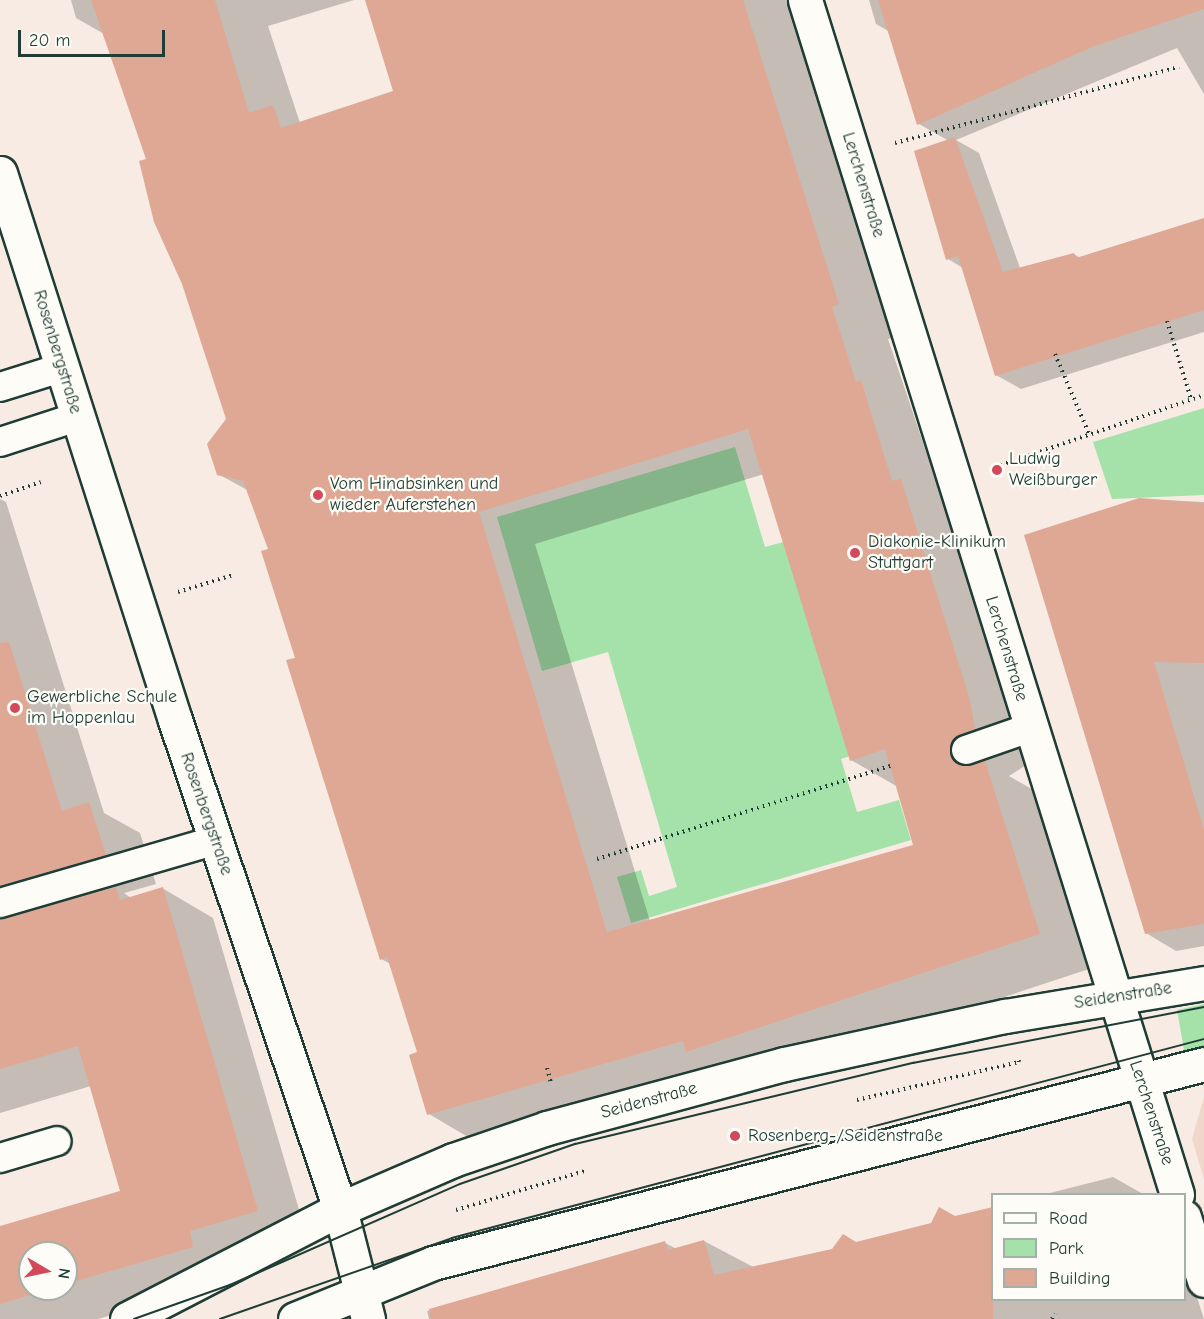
<!DOCTYPE html>
<meta charset="utf-8">
<style>
body{margin:0}
#map{position:relative;width:1204px;height:1319px;overflow:hidden;background:#f7ebe3;font-family:"Comic Neue",sans-serif}
div>[style]{position:absolute}
[style*='--x']{left:calc(var(--x)*1px);top:calc(var(--y)*1px);width:calc(var(--w)*1px);rotate:calc(var(--a)*1deg)}
.built>*{inset:0;background:#f0d7cb}
.green>*{inset:0;background:#a5e2a9}
.shadow>*{inset:0;background:#0003}
.building>*{inset:0;background:#dea894}
.path>*{height:4px;margin-top:-2px;transform-origin:0;background:repeating-linear-gradient(90deg,#1f3d34 0 1.5px,transparent 0 6px)}
.roads{filter:drop-shadow(2px 0 #1f3d34) drop-shadow(-2px 0 #1f3d34) drop-shadow(0 2px #1f3d34) drop-shadow(0 -2px #1f3d34)}
.service>*{height:28px;margin:-14px;padding:0 14px;transform-origin:14px;border-radius:14px;background:#fdfcf7}
.minor>*{height:33px;margin:-16.5px;padding:0 16.5px;transform-origin:16.5px;border-radius:16.5px;background:#fdfcf7}
.tertiary>*{height:33px;margin:-16.5px;padding:0 16.5px;transform-origin:16.5px;border-radius:16.5px;background:#fdfcf7}
.tram>*{height:1.5px;margin:-0.75px;padding:0 0.75px;transform-origin:0.75px;border-radius:0.75px;background:#1f3d34}
.dots>*{width:16px;height:16px;translate:-50% -50%;box-sizing:border-box;border:3px solid #fdfcf7;border-radius:50%}
span{translate:-50% -50%;white-space:nowrap;text-align:center;line-height:1.15;-webkit-text-stroke:4.5px #fdfcf7;paint-order:stroke}
.street-label{font-size:18px;color:#1f3d34}
.poi-label{font-size:18px;color:#1f3d34}
.left{translate:0 -50%;text-align:left}
.legend{position:absolute;left:991px;top:1193px;width:195px;height:108px;box-sizing:border-box;background:#fdfcf7;border:2px solid #a4b0a9;margin:0;padding:8px 10px;list-style:none;font-size:18px;color:#1f3d34}
.legend li{display:flex;align-items:center;gap:12px;height:30px}
.legend b{width:30px;border:2px solid #a4b0a9}
.north{position:absolute;left:18px;top:1241px;width:60px;height:60px;box-sizing:border-box;background:#fdfcf7;border:2px solid #a4b0a9;border-radius:50%;rotate:99deg;font-size:16px;font-weight:700;line-height:24px;text-align:center;color:#1f3d34}
.north::after{content:'';display:block;margin:auto;width:21px;height:27px;background:#d1495b;clip-path:polygon(50% 0,100% 100%,50% 72%,0 100%)}
.scale{position:absolute;left:18px;top:30px;width:147px;height:27px;box-sizing:border-box;border:3px solid #1f3d34;border-top:0;padding-left:8px;font-size:18px;line-height:21px;white-space:nowrap;color:#1f3d34;-webkit-text-stroke:4px #fdfcf7;paint-order:stroke}
</style>
<div id="map">
<div class="built">
<i style="clip-path:polygon(1204px 1097px,1204px 1179px,1192px 1139px)"></i>
</div>
<div class="green">
<i style="clip-path:polygon(1204px 408px,1204px 495px,1112px 499px,1093px 442px)"></i>
<i style="clip-path:polygon(735px 447px,765px 547px,787px 541px,850px 756px,841px 759px,857px 812px,899px 800px,911px 840px,631px 923px,617px 877px,641px 870px,649px 896px,677px 887px,608px 652px,542px 671px,497px 517px)"></i>
<i style="clip-path:polygon(1204px 1004px,1204px 1057px,1186px 1061px,1177px 1010px)"></i>
</div>
<div class="shadow">
<i style="clip-path:polygon(evenodd,71px 0,354px 0,268px 26px,300px 123px,395px 92px,366px 0,789px 0,895px 337px,888px 339px,1031px 762px,1009px 776px,1042px 795px,1095px 967px,744px 1083px,485px 1147px,429px 1114px,419px 1053px,391px 964px,381px 959px,270px 550px,249px 491px,218px 474px,228px 419px,147px 160px,106px 35px,76px 18px,71px 0,764px 474px,851px 760px,898px 787px,915px 847px,650px 921px,535px 544px,764px 474px)"></i>
<i style="clip-path:polygon(869px 0,1204px 0,1204px 94px,1177px 48px,956px 140px,979px 153px,1020px 268px,1074px 254px,1080px 258px,1204px 220px,1204px 332px,1021px 389px,996px 375px,963px 268px,948px 259px,949px 141px,919px 124px,890px 32px,876px 24px)"></i>
<i style="clip-path:polygon(evenodd,0 499px,6px 502px,104px 813px,140px 833px,156px 884px,124px 893px,131px 898px,162px 888px,213px 918px,308px 1240px,223px 1282px,98px 1319px,0 1319px,0 1228px,122px 1192px,91px 1086px,0 1113px,0 892px,38px 910px,0 888px,0 499px,30px 1253px,66px 1253px,66px 1289px,30px 1289px,30px 1253px)"></i>
<i style="clip-path:polygon(1140px 499px,1204px 502px,1204px 946px,1176px 951px,1146px 933px)"></i>
<i style="clip-path:polygon(1113px 1177px,1143px 1194px,1046px 1194px)"></i>
<i style="clip-path:polygon(704px 1241px,759px 1270px,858px 1244px,992px 1300px,1184px 1300px,1184px 1257px,1204px 1319px,429px 1319px,427px 1311px,665px 1243px,677px 1249px)"></i>
</div>
<div class="building">
<i style="clip-path:polygon(evenodd,91px 0,215px 0,249px 113px,273px 105px,281px 128px,393px 91px,365px 0,743px 0,839px 304px,832px 307px,856px 382px,861px 380px,892px 481px,901px 479px,970px 700px,975px 729px,954px 739px,950px 755px,964px 766px,985px 761px,1040px 934px,686px 1052px,683px 1041px,427px 1115px,409px 1055px,417px 1052px,387px 957px,380px 960px,286px 660px,295px 658px,261px 551px,268px 549px,243px 481px,217px 475px,207px 444px,226px 419px,182px 284px,154px 222px,139px 161px,146px 159px,91px 0,748px 429px,850px 761px,885px 749px,913px 845px,607px 932px,479px 512px,748px 429px)"></i>
<i style="clip-path:polygon(878px 0,1204px 0,1204px 9px,1092px 47px,917px 125px)"></i>
<i style="clip-path:polygon(955px 137px,1003px 272px,1074px 253px,1076px 258px,1204px 218px,1204px 310px,995px 376px,958px 256px,946px 260px,914px 151px)"></i>
<i style="clip-path:polygon(1139px 498px,1204px 503px,1204px 663px,1154px 662px,1204px 830px,1204px 924px,1145px 934px,1024px 535px)"></i>
<i style="clip-path:polygon(9px 642px,62px 811px,89px 802px,106px 855px,0 886px,0 643px)"></i>
<i style="clip-path:polygon(116px 887px,120px 900px,163px 887px,258px 1211px,190px 1231px,193px 1247px,66px 1284px,66px 1253px,30px 1253px,30px 1289px,50px 1289px,0 1304px,0 1226px,120px 1191px,78px 1046px,0 1069px,0 919px)"></i>
<i style="clip-path:polygon(939px 1207px,955px 1216px,993px 1207px,993px 1319px,431px 1319px,429px 1309px,665px 1241px,668px 1250px,704px 1240px,714px 1275px,832px 1249px,843px 1234px,856px 1242px,931px 1223px)"></i>
</div>
<div class="path">
<i style="--x:895;--y:143;--w:294;--a:-15"></i>
<i style="--x:1167;--y:321;--w:82;--a:72.9"></i>
<i style="--x:1055;--y:354;--w:89;--a:66.9"></i>
<i style="--x:995;--y:467;--w:221;--a:-19"></i>
<i style="--x:0;--y:496;--w:43;--a:-18.9"></i>
<i style="--x:178;--y:592;--w:58;--a:-17.2"></i>
<i style="--x:597;--y:859;--w:311;--a:-17.6"></i>
<i style="--x:547;--y:1068;--w:16;--a:75"></i>
<i style="--x:857;--y:1100;--w:166;--a:-13.2"></i>
<i style="--x:1019;--y:1062;--w:5;--a:-101"></i>
<i style="--x:456;--y:1210;--w:134;--a:-16.9"></i>
<i style="--x:1052;--y:1319;--w:6;--a:-59"></i>
</div>
<div class="roads">
<div class="service">
<i style="--x:0;--y:387;--w:64;--a:-17.3"></i>
<i style="--x:0;--y:442;--w:81;--a:-18"></i>
<i style="--x:966;--y:750;--w:67;--a:-19.2"></i>
<i style="--x:0;--y:903;--w:223;--a:-16.2"></i>
<i style="--x:0;--y:1158;--w:59;--a:-16.6"></i>
</div>
<div class="minor">
<i style="--x:805;--y:0;--w:1251;--a:72.7"></i>
<i style="--x:1184;--y:1217;--w:66;--a:72.4"></i>
</div>
<div class="tertiary">
<i style="--x:0;--y:173;--w:574;--a:72.26"></i>
<i style="--x:175;--y:720;--w:516;--a:71.35"></i>
<i style="--x:340;--y:1209;--w:114;--a:75.7"></i>
<i style="--x:127;--y:1319;--w:240;--a:-27.3"></i>
<i style="--x:340;--y:1209;--w:123;--a:-23.4"></i>
<i style="--x:453;--y:1160;--w:99;--a:-18.8"></i>
<i style="--x:547;--y:1128;--w:245;--a:-15.1"></i>
<i style="--x:784;--y:1064;--w:226;--a:-12.3"></i>
<i style="--x:1005;--y:1016;--w:202;--a:-9.4"></i>
<i style="--x:295;--y:1319;--w:149;--a:-22.1"></i>
<i style="--x:433;--y:1263;--w:796;--a:-14.47"></i>
</div>
</div>
<div class="tram">
<i style="--x:134;--y:1319;--w:102;--a:-19.5"></i>
<i style="--x:230;--y:1285;--w:251;--a:-23.7"></i>
<i style="--x:460;--y:1184;--w:122;--a:-19.2"></i>
<i style="--x:575;--y:1144;--w:348;--a:-13.5"></i>
<i style="--x:913;--y:1063;--w:296;--a:-10.9"></i>
<i style="--x:220;--y:1319;--w:246;--a:-19.2"></i>
<i style="--x:452;--y:1238;--w:778;--a:-14.82"></i>
</div>
<div class="dots">
<i style="left:997px;top:470px;background:#d1495b"></i>
<i style="left:318px;top:495px;background:#d1495b"></i>
<i style="left:855px;top:553px;background:#d1495b"></i>
<i style="left:15px;top:708px;background:#d1495b"></i>
<i style="left:735px;top:1136px;background:#d1495b"></i>
</div>
<div class="street-label">
<span style="left:863px;top:185px;rotate:73deg">Lerchenstraße</span>
<span style="left:57px;top:352px;rotate:73deg">Rosenbergstraße</span>
<span style="left:1006px;top:649px;rotate:73deg">Lerchenstraße</span>
<span style="left:206px;top:814px;rotate:71deg">Rosenbergstraße</span>
<span style="left:1123px;top:996px;rotate:-9deg">Seidenstraße</span>
<span style="left:649px;top:1101px;rotate:-15deg">Seidenstraße</span>
<span style="left:1151px;top:1113px;rotate:72deg">Lerchenstraße</span>
</div>
<div class="poi-label">
<span class="left" style="left:1009px;top:470px">Ludwig<br>Weißburger</span>
<span class="left" style="left:330px;top:495px">Vom Hinabsinken und<br>wieder Auferstehen</span>
<span class="left" style="left:868px;top:553px">Diakonie-Klinikum<br>Stuttgart</span>
<span class="left" style="left:27px;top:708px">Gewerbliche Schule<br>im Hoppenlau</span>
<span class="left" style="left:748px;top:1136px">Rosenberg-/Seidenstraße</span>
</div>
<ul class="legend">
<li><b style="height:8px;background:#fdfcf7"></b>Road</li>
<li><b style="height:16px;background:#a5e2a9"></b>Park</li>
<li><b style="height:16px;background:#dea894"></b>Building</li>
</ul>
<div class="north">N</div>
<div class="scale">20 m</div>
</div>
